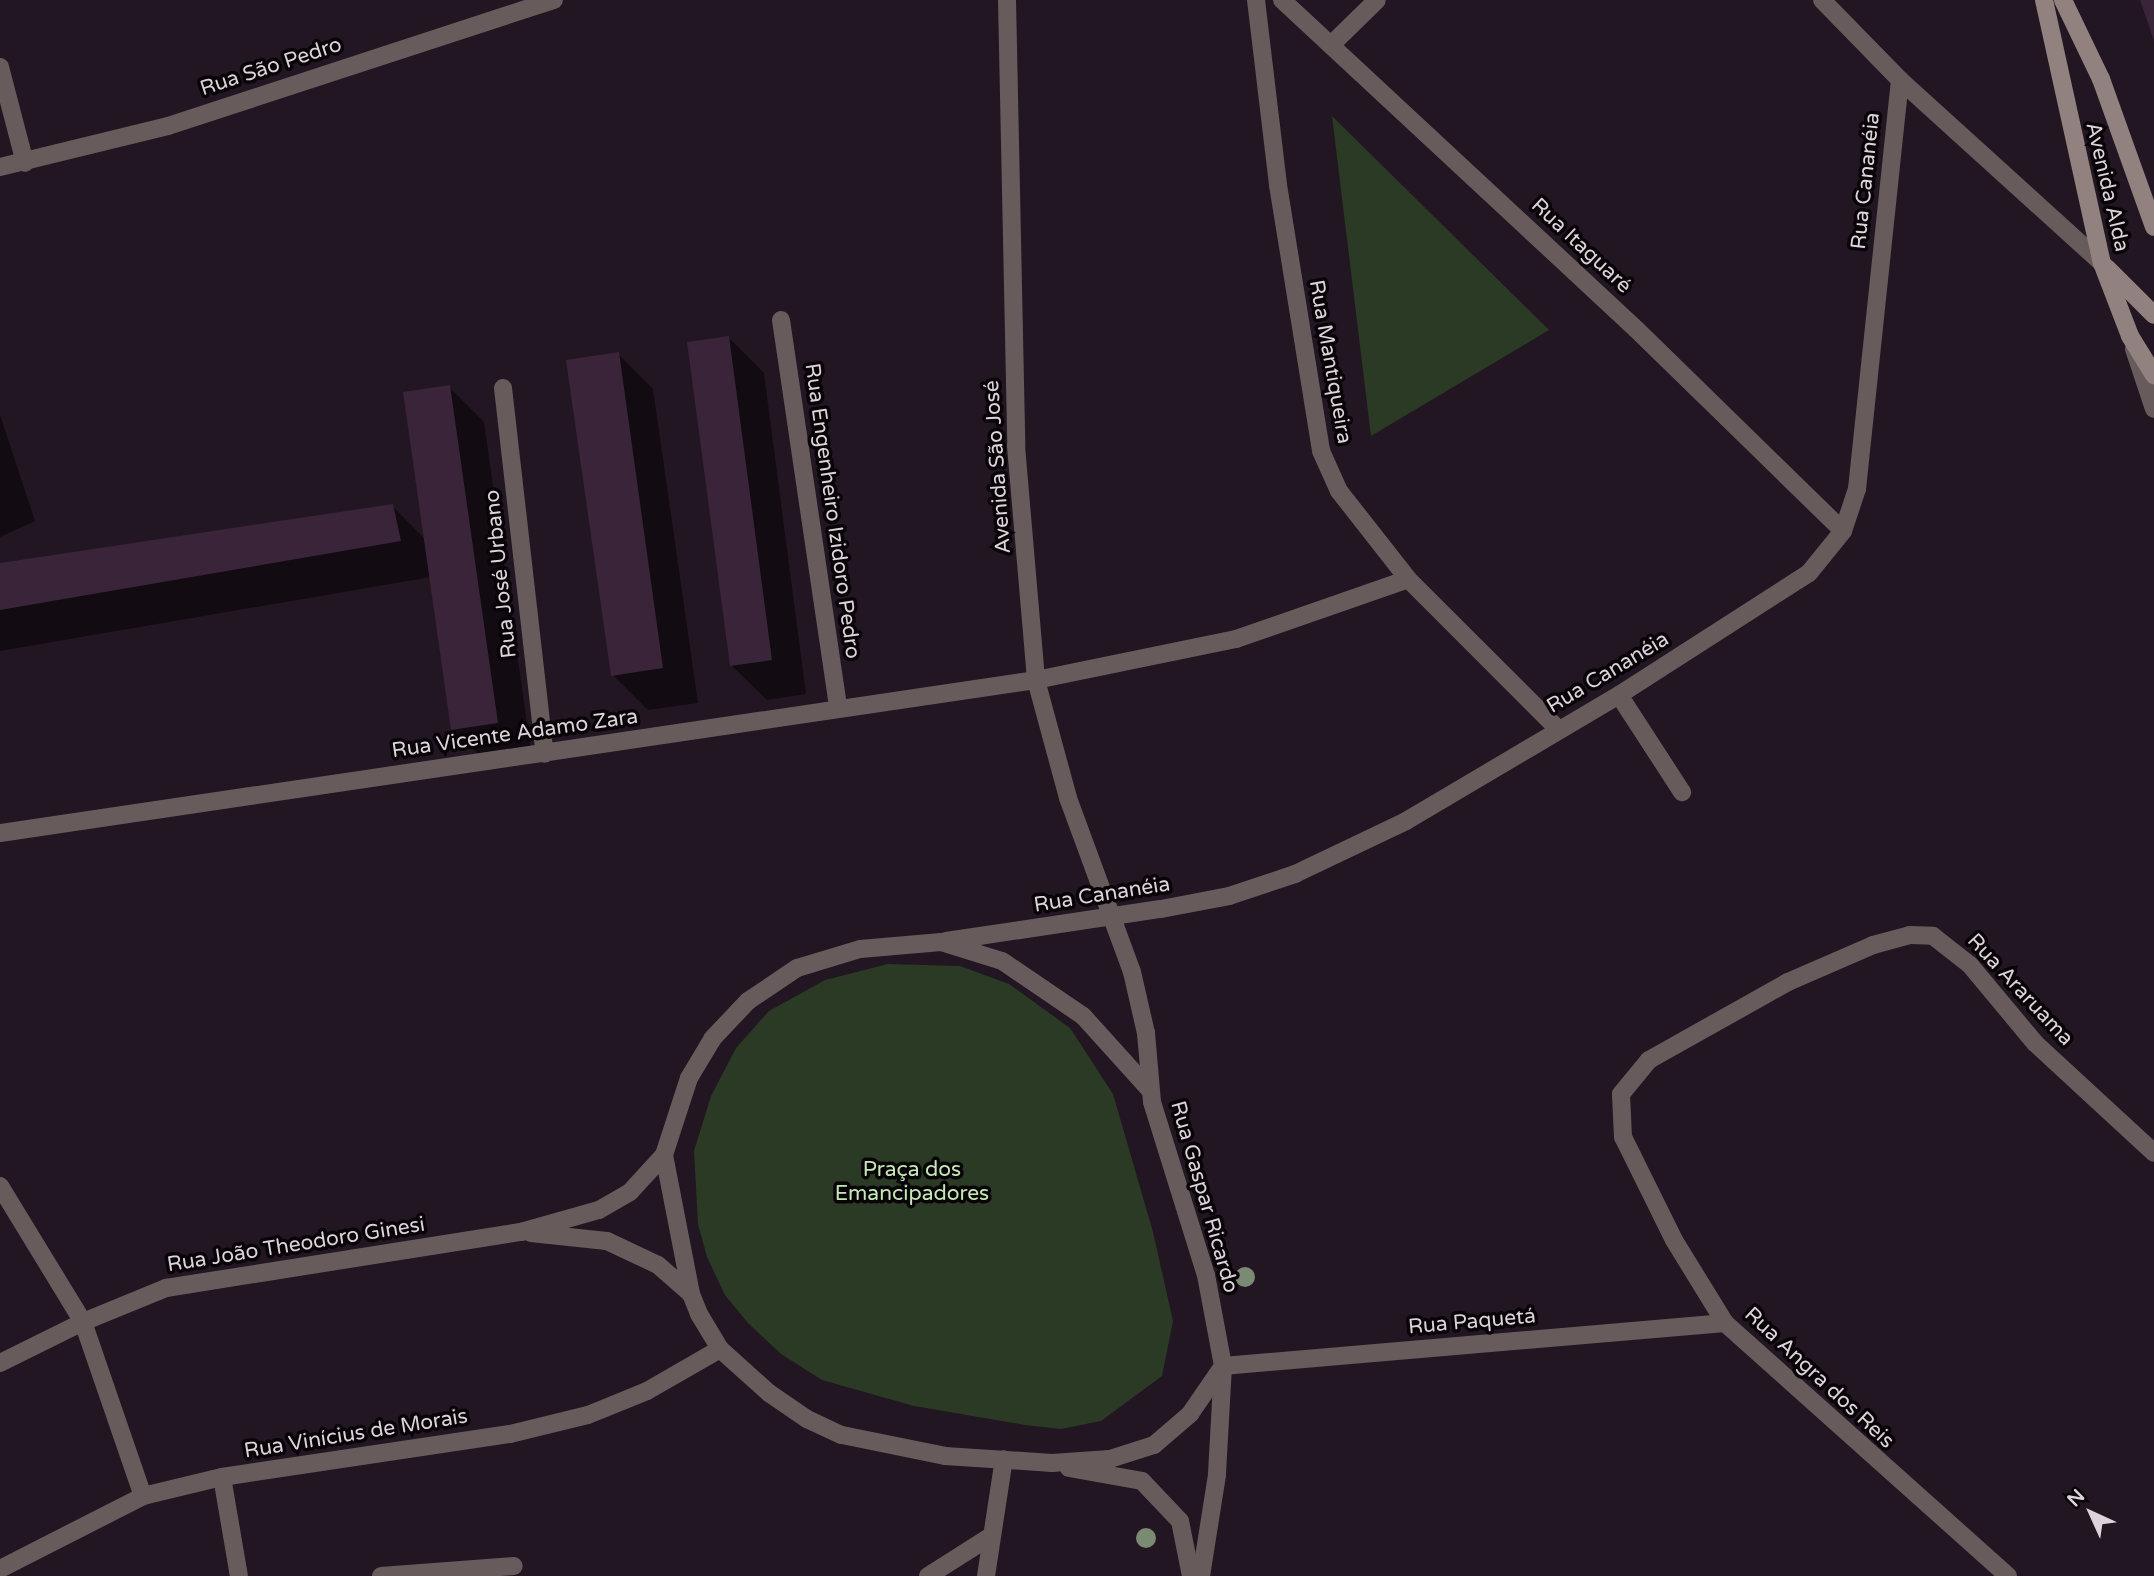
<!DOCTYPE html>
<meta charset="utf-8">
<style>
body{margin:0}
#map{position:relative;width:2154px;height:1576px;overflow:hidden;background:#221622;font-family:"Varela Round",sans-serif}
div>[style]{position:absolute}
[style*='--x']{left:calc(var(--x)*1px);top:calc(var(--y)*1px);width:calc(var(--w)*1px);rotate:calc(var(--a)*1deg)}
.green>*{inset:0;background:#2a3a24}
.shadow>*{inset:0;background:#0007}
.building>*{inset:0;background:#39243a}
.pedestrian>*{height:18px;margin:-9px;padding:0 9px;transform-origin:9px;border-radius:9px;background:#675c5b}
.minor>*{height:18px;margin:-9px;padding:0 9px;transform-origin:9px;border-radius:9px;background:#675c5b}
.secondary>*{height:18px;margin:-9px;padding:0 9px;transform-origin:9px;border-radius:9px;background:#92827f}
.trees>*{width:20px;height:20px;margin:-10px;border-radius:50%;background:#7b8a73}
span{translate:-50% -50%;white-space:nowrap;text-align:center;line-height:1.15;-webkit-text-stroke:7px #080408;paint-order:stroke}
.street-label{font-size:21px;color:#dcd3db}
.park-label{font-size:21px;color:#c4e8b6}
.north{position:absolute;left:2056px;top:1478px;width:70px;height:70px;-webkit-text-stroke:5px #080408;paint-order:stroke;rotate:315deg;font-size:19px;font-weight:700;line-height:28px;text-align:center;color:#dcd3db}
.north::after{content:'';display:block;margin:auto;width:24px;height:32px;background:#dcd3db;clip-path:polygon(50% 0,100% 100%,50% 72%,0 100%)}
</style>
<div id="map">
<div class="green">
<i style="clip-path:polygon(1332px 116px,1549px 330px,1371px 436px)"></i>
<i style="clip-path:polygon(888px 964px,960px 966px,1009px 984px,1070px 1028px,1113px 1094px,1153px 1232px,1173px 1321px,1162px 1376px,1101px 1421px,1061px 1429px,1025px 1425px,914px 1406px,822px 1380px,781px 1354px,748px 1323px,725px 1295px,707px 1257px,698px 1224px,694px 1151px,711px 1096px,736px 1048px,769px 1011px,825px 980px)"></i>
</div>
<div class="shadow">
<i style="clip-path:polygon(729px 338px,764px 373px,806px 694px,767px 700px,731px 665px)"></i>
<i style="clip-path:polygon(618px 354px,653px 389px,698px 703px,648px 710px,613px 675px)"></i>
<i style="clip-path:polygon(449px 387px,484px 422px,532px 758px,488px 764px,453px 729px,431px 577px,0 651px,0 565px,392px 506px,426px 540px)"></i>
<i style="clip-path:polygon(0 415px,35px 521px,0 537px)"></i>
</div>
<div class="building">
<i style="clip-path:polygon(2140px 0,2154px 0,2154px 41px)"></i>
<i style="clip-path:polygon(729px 336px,772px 660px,730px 666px,687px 342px)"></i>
<i style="clip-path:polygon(619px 352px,663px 668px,611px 676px,566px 360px)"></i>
<i style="clip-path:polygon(450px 385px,498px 723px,451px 730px,403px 392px)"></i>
<i style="clip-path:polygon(393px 504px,401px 541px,0 610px,0 563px)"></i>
</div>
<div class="pedestrian">
<i style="--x:1036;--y:680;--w:204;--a:-11.6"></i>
<i style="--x:1236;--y:639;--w:182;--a:-19.2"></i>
</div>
<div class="minor">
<i style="--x:1007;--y:0;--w:446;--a:88.8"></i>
<i style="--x:1016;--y:446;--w:235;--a:85.1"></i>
<i style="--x:1036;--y:680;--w:122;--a:74.8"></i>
<i style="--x:1068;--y:798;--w:185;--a:69.8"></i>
<i style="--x:1132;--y:972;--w:63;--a:77.1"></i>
<i style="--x:1146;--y:1033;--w:69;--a:85"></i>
<i style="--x:1152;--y:1102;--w:181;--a:72.7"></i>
<i style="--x:1206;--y:1275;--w:93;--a:79.4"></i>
<i style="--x:1223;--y:1366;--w:109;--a:93.2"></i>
<i style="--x:1217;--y:1475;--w:102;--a:99"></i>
<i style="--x:1256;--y:0;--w:186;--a:83.2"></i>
<i style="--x:1278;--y:185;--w:269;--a:80.8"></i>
<i style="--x:1321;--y:451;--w:44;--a:65.8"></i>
<i style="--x:1339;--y:491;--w:112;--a:51.9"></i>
<i style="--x:1408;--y:579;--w:212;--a:45"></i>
<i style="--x:1282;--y:0;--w:483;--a:42.9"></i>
<i style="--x:1636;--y:329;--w:289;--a:44.3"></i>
<i style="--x:1822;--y:0;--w:112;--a:45.7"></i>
<i style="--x:1900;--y:80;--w:273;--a:42.2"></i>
<i style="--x:1331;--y:45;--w:64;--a:-44.4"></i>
<i style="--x:0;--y:67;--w:99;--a:75.4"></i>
<i style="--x:0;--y:167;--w:173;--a:-13.7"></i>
<i style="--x:168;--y:126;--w:406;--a:-18.1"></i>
<i style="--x:781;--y:320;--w:392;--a:81.6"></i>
<i style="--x:2134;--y:349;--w:63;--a:71.6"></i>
<i style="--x:503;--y:388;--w:368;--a:83.5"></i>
<i style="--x:1619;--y:695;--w:116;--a:57"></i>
<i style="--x:0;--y:833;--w:1047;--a:-8.4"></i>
<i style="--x:946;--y:941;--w:217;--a:-8.5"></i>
<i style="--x:1161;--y:909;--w:69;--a:-10.8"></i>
<i style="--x:1229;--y:896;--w:70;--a:-18.4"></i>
<i style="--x:1295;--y:874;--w:123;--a:-25.5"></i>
<i style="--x:1406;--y:821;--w:247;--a:-30.6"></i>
<i style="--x:1619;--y:695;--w:226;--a:-32.7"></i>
<i style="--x:1809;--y:573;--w:54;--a:-51"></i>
<i style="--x:1843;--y:531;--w:44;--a:-71.6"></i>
<i style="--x:1857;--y:489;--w:411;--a:-84"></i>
<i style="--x:1149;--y:1089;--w:98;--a:-132.1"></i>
<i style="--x:1083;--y:1016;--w:98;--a:-145.8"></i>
<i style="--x:1002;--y:961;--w:64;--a:-162.7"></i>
<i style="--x:941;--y:942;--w:81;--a:175.1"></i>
<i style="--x:860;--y:949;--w:66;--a:163.2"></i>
<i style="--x:797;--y:968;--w:59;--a:146"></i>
<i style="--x:748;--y:1001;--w:51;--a:133.4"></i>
<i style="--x:713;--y:1038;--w:47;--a:121"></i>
<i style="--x:689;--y:1078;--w:81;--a:108"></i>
<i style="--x:664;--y:1155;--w:142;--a:79"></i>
<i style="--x:691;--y:1294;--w:22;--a:68"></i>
<i style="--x:699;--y:1314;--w:41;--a:59"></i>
<i style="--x:720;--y:1349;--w:66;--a:41.9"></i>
<i style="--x:769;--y:1393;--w:46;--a:34.4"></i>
<i style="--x:807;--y:1419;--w:38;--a:25"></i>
<i style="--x:842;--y:1435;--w:105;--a:11.5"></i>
<i style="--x:945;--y:1456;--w:107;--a:3.7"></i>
<i style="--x:1052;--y:1463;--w:58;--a:-3.9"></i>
<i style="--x:1110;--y:1459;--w:46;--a:-17.7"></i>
<i style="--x:1154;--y:1445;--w:48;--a:-40.7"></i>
<i style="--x:1190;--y:1414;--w:58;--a:-55.5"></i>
<i style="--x:1223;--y:1366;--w:504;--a:-4.9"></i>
<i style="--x:0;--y:1186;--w:159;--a:58.6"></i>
<i style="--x:83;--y:1322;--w:184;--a:71"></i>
<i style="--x:531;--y:1233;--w:76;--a:6"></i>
<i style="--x:607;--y:1241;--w:56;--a:25.2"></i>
<i style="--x:658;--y:1265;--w:44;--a:41.3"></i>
<i style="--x:0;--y:1363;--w:93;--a:-26.3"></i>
<i style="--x:83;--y:1322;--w:90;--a:-22.3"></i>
<i style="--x:166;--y:1288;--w:359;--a:-9"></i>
<i style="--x:521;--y:1232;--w:81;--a:-15.8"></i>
<i style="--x:599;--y:1210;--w:36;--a:-30"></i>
<i style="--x:630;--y:1192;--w:50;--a:-47.4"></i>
<i style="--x:1069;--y:1468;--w:74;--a:10.1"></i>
<i style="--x:1142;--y:1481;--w:55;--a:46.5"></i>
<i style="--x:1180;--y:1521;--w:56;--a:78.7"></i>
<i style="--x:222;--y:1477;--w:100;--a:80.3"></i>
<i style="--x:0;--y:1569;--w:161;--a:-27"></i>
<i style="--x:143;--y:1496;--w:81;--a:-13.5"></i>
<i style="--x:222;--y:1477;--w:291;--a:-8.5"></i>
<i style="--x:510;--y:1434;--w:80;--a:-13.7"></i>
<i style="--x:588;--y:1415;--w:64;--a:-22.1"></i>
<i style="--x:647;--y:1391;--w:84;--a:-29.9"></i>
<i style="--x:381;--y:1576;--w:133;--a:-4.3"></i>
<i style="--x:928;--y:1576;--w:75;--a:-32.4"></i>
<i style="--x:986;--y:1576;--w:118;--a:-81.3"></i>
<i style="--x:2008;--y:1576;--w:380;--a:-138.2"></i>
<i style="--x:1725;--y:1323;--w:97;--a:-121.6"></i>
<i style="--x:1674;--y:1240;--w:115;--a:-116.3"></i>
<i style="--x:1623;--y:1137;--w:43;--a:-92.7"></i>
<i style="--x:1621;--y:1094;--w:44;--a:-50.5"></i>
<i style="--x:1649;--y:1060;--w:159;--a:-29.3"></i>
<i style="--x:1788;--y:982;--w:93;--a:-23.5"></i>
<i style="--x:1873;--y:945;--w:38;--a:-15"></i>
<i style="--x:1910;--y:935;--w:23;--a:2"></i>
<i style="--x:1933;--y:936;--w:47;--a:38.1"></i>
<i style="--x:1970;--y:965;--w:102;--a:50.2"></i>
<i style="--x:2035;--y:1043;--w:162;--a:42.7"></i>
</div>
<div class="secondary">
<i style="--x:2044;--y:0;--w:269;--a:77.6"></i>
<i style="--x:2102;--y:263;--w:78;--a:69"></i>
<i style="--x:2130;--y:336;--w:46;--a:58.4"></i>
<i style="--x:2063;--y:0;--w:88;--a:64.3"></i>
<i style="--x:2101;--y:79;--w:157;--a:70.3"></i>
<i style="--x:2107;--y:268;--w:66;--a:45"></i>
</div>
<div class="trees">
<i style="left:1245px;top:1277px"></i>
<i style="left:1146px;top:1538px"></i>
</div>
<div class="street-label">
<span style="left:271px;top:67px;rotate:-18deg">Rua São Pedro</span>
<span style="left:1866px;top:181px;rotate:-84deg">Rua Cananéia</span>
<span style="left:2107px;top:187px;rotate:77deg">Avenida Alda</span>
<span style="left:1581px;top:246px;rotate:43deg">Rua Itaguaré</span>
<span style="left:1330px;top:362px;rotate:80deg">Rua Mantiqueira</span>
<span style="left:998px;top:467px;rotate:-94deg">Avenida São José</span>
<span style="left:832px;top:511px;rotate:82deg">Rua Engenheiro Izidoro Pedro</span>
<span style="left:501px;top:574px;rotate:-96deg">Rua José Urbano</span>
<span style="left:1608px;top:673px;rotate:-31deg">Rua Cananéia</span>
<span style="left:515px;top:734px;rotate:-8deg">Rua Vicente Adamo Zara</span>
<span style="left:1102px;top:895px;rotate:-9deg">Rua Cananéia</span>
<span style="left:2020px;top:990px;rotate:47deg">Rua Araruama</span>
<span style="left:1204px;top:1197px;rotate:74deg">Rua Gaspar Ricardo</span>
<span style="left:296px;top:1245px;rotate:-9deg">Rua João Theodoro Ginesi</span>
<span style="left:1472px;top:1322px;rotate:-5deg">Rua Paquetá</span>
<span style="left:1819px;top:1378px;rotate:43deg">Rua Angra dos Reis</span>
<span style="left:356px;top:1434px;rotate:-9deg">Rua Vinícius de Morais</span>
</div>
<div class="park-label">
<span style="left:912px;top:1182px">Praça dos<br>Emancipadores</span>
</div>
<div class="north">N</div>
</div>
